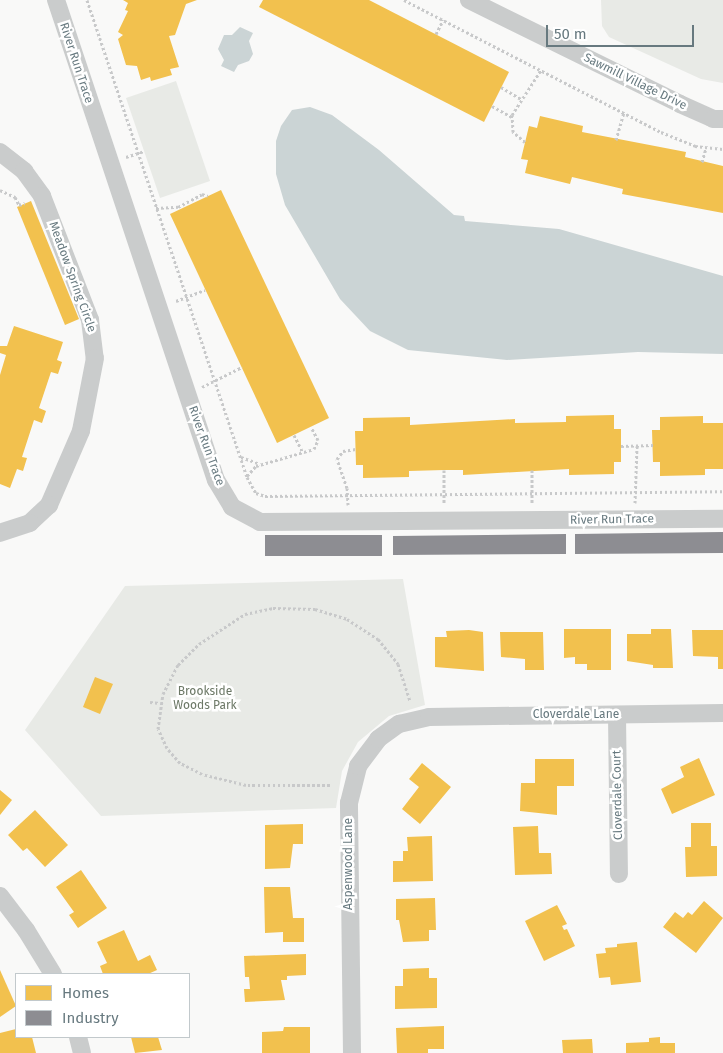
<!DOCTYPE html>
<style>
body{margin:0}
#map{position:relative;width:723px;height:1053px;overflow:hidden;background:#f9f9f8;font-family:"Fira Sans",sans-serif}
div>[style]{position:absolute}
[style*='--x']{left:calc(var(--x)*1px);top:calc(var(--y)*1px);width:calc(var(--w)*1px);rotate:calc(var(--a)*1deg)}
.green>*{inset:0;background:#e8eae6}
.water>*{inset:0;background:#cbd4d5}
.homes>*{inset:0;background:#f2c14e}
.industry>*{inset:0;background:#8d8d92}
.path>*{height:3px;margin-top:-1.5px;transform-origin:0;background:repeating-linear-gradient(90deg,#c8c9ca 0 2.5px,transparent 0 5px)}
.street>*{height:18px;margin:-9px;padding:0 9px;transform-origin:9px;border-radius:9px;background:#cacccc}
span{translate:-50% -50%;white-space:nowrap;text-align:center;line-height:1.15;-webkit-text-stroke:5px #fff;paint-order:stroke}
.street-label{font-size:12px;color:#67797f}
.park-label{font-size:12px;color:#6c7866}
.legend{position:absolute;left:15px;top:973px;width:175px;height:65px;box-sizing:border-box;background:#fff;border:1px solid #c2c9cc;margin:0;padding:6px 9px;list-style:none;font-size:15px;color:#67797f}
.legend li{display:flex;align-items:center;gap:10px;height:25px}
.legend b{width:25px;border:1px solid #c2c9cc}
.scale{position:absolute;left:546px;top:25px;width:148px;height:22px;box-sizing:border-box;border:2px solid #67797f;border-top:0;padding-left:6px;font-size:15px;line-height:18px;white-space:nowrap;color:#67797f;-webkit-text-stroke:4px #fff;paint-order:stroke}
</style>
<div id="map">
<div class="green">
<i style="clip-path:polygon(601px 0,723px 0,723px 83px,701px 79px,609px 37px,602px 26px)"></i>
<i style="clip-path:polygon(176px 81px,210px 181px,160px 198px,126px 98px)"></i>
<i style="clip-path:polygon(403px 579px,425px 705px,389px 716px,358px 742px,342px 771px,336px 808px,101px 816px,25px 730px,125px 586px)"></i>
</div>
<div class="water">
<i style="clip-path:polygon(240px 27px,253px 33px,249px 41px,253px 54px,249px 61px,238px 65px,234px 72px,221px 66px,224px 60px,218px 49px,224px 35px,232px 35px)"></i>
<i style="clip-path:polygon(310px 107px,332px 115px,379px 150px,454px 215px,464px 216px,465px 221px,559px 229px,723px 276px,723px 354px,638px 352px,507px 360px,408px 350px,370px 331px,340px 299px,285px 205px,276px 174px,276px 141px,281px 126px,292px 110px)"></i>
</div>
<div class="homes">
<i style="clip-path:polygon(123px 0,197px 0,186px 4px,175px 35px,169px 36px,179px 67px,170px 69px,172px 75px,151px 81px,150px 77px,141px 80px,137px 66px,126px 65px,118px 39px,123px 35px,118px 32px,128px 11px,125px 10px,128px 3px)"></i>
<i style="clip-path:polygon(263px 0,369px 0,509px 72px,484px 122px,259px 7px)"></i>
<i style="clip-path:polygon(540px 116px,583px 126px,582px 132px,686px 152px,685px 157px,723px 166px,723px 213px,622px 194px,623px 189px,572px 177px,570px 184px,525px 173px,528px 160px,521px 159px,529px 126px,537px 128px)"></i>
<i style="clip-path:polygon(221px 190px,329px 418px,277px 443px,170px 214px)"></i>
<i style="clip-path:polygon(31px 201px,79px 319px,65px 325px,17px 207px)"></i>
<i style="clip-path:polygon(14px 326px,63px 342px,57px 360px,62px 362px,58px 374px,51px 372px,39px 408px,46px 411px,42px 423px,34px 420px,22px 457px,27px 458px,23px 471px,17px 469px,10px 488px,0 484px,0 375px,6px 355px,0 353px,0 346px,7px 346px)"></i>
<i style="clip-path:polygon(614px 415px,614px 429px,621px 429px,621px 462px,614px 462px,614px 474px,569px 475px,569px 469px,463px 475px,463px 470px,444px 470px,409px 471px,409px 477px,363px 478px,363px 465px,356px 465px,355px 431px,363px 431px,363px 418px,410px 417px,410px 425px,515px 419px,515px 423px,566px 422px,566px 416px)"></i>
<i style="clip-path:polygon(703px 416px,703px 423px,723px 423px,723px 469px,705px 469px,705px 475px,660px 476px,660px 462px,653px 462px,652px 430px,660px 430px,660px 417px)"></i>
<i style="clip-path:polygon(564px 629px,611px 629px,611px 670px,587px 670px,587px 664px,575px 664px,575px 657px,564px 658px)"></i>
<i style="clip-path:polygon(651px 629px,671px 629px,673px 668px,653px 668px,653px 665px,627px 661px,627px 634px,651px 634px)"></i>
<i style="clip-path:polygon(469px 630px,483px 632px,484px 671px,435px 667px,435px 637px,447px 637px,446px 631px)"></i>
<i style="clip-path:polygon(692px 630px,723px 630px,723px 669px,718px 669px,718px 657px,693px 656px)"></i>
<i style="clip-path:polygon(500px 632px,543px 632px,544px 670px,525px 670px,525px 659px,501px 657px)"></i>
<i style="clip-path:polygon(95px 677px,113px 684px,100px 714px,83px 707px)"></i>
<i style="clip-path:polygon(699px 758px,715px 795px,672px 814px,661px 789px,684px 777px,680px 767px)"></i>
<i style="clip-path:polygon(535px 759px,574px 759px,574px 786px,557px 786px,557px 815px,520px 811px,521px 783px,535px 783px)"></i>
<i style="clip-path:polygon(422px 763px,451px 787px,420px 824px,402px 809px,419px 787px,409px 779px)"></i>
<i style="clip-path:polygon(0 790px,12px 800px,0 815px)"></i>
<i style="clip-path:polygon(35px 810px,68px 845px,45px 867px,27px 848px,23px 851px,8px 835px)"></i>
<i style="clip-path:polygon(691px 823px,711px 823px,711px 846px,717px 846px,717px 876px,686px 877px,685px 847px,691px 847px)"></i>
<i style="clip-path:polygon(303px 824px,303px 844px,293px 844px,290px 868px,265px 869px,265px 825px)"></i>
<i style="clip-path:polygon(538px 826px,539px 853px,551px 853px,552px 874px,515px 875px,513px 827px)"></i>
<i style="clip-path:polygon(432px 836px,433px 881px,393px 882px,393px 861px,403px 861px,403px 851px,408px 851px,407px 837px)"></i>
<i style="clip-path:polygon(81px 870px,107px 908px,78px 928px,69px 915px,74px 912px,56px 887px)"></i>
<i style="clip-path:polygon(264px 887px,290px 887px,293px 918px,304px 918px,304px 942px,283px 942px,283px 932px,265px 933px)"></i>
<i style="clip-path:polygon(435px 898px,436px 930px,429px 930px,429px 941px,403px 942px,399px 920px,396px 920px,396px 899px)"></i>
<i style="clip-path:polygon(704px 901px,723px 918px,696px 953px,663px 927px,675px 912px,683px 918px,688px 912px,692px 915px)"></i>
<i style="clip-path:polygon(557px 905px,567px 924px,562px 926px,564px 930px,567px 929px,575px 946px,544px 961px,525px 921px)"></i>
<i style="clip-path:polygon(124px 930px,138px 961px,150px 955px,157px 970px,148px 974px,103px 974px,100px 966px,107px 963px,97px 942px)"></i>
<i style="clip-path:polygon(637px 942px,641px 982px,611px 985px,610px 977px,599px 978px,596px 954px,606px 953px,605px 948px,617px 947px,617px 944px)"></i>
<i style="clip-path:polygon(306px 954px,306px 975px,287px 976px,287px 980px,281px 980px,285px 1000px,245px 1002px,244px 989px,250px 989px,249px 977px,245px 977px,244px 956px)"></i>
<i style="clip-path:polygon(429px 968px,429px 978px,437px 978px,437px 1008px,395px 1009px,395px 986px,403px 986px,403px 969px)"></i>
<i style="clip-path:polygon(0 970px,16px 1006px,0 1017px)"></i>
<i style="clip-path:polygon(444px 1026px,444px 1049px,428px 1049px,428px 1053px,397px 1053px,396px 1028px)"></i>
<i style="clip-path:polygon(284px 1027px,310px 1027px,310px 1053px,262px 1053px,262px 1032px,283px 1031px)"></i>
<i style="clip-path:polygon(16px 1029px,16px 1037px,32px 1037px,36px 1053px,0 1053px,0 1033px)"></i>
<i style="clip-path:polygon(131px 1037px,158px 1037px,162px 1050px,135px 1053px)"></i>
<i style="clip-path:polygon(660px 1037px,660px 1043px,675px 1043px,675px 1053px,626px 1053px,626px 1043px,649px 1042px,649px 1038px)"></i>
<i style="clip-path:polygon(592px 1039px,593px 1053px,563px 1053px,562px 1040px)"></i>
</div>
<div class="industry">
<i style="clip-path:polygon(723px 532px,723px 553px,575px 554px,575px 534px)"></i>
<i style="clip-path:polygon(566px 534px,566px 554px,393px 555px,393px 536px)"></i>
<i style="clip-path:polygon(265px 535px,382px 535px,382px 556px,265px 556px)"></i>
</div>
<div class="path">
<i style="--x:87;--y:0;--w:503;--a:71.46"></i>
<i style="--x:247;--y:477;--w:18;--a:61"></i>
<i style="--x:256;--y:493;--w:9;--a:18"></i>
<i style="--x:265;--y:496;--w:458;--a:-0.6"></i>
<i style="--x:404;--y:0;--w:289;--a:27.2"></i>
<i style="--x:661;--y:132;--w:37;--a:22"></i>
<i style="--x:695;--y:146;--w:28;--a:6"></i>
<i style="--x:436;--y:34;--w:16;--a:-63"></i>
<i style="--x:501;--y:87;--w:23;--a:31"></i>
<i style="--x:492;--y:106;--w:23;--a:29"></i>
<i style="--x:616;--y:140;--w:29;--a:-74"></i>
<i style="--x:525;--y:142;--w:16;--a:-140"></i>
<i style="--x:513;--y:132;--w:17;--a:-93"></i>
<i style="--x:512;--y:115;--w:54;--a:-57.2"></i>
<i style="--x:126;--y:157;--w:19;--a:-18"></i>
<i style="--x:702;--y:162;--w:15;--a:-74"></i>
<i style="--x:0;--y:190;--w:17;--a:25"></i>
<i style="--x:15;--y:197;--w:9;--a:63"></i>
<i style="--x:19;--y:205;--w:6;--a:-18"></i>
<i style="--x:156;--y:208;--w:22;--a:-3"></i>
<i style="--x:178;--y:207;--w:27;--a:-28"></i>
<i style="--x:202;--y:194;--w:6;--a:18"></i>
<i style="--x:176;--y:301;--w:31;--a:-21"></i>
<i style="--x:202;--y:387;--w:45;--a:-26.6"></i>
<i style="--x:294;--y:435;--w:20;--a:63"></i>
<i style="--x:621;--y:446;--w:32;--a:-2"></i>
<i style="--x:241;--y:457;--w:20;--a:20"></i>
<i style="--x:444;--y:470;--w:34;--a:90"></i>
<i style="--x:532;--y:470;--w:34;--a:90"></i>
<i style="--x:247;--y:476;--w:13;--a:-48"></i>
<i style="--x:256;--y:466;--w:60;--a:-16.3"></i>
<i style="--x:314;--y:449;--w:10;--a:-66"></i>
<i style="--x:318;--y:440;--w:15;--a:-118"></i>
<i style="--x:635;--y:503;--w:57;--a:-88"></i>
<i style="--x:348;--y:505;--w:17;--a:-93"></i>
<i style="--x:347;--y:488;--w:31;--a:-109"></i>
<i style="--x:337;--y:459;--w:10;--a:-53"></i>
<i style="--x:343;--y:451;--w:13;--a:-9"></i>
<i style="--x:150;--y:702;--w:10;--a:6"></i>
<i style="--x:330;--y:785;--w:84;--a:180"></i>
<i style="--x:246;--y:785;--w:45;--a:-166"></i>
<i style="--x:202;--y:774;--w:25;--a:-153"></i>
<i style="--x:180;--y:763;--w:20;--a:-131"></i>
<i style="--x:167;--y:748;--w:21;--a:-115"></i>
<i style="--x:158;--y:729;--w:35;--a:-82"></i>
<i style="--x:163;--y:694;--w:33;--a:-63"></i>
<i style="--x:178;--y:665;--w:30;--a:-45"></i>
<i style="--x:199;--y:644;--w:55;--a:-33.1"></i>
<i style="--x:245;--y:614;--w:29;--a:-12"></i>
<i style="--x:273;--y:608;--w:42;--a:1.4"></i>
<i style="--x:315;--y:609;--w:34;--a:17"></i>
<i style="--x:347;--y:619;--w:37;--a:33"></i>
<i style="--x:378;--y:639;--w:32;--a:51"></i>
<i style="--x:398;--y:664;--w:38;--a:72"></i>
</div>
<div class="street">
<i style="--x:56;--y:0;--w:506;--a:71.57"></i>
<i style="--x:216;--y:480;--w:31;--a:59"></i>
<i style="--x:232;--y:507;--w:32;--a:28"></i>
<i style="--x:260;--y:522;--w:463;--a:-0.4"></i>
<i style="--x:469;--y:0;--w:235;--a:26.2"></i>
<i style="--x:680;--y:104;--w:36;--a:24"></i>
<i style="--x:713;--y:119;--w:10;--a:0"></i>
<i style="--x:0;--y:152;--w:31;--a:38"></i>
<i style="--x:24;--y:171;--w:31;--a:54"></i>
<i style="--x:42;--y:196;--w:133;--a:68.8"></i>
<i style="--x:90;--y:320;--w:38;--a:83"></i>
<i style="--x:95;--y:358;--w:74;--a:100.9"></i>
<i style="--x:81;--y:431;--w:81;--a:113.4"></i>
<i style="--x:49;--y:505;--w:26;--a:137"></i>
<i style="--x:30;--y:523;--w:32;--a:162"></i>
<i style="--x:617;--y:715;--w:159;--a:89.3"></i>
<i style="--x:0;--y:896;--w:43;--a:52.6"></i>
<i style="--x:26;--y:930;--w:52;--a:58.5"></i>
<i style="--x:78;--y:1037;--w:16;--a:76"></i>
<i style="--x:352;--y:1053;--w:250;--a:-90.7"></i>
<i style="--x:349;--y:803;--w:38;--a:-76"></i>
<i style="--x:358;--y:766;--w:34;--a:-53"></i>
<i style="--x:378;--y:739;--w:26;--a:-36"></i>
<i style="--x:399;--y:724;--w:31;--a:-13"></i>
<i style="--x:429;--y:717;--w:294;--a:-0.8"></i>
</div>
<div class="street-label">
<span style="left:76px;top:63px;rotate:72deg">River Run Trace</span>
<span style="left:635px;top:82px;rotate:26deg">Sawmill Village Drive</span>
<span style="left:72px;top:277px;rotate:70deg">Meadow Spring Circle</span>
<span style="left:206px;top:446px;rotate:70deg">River Run Trace</span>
<span style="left:612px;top:520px;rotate:-1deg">River Run Trace</span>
<span style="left:576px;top:715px">Cloverdale Lane</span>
<span style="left:618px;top:795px;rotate:-91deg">Cloverdale Court</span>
<span style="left:349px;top:864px;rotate:-90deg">Aspenwood Lane</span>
</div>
<div class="park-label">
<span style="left:205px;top:699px">Brookside<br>Woods Park</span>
</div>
<ul class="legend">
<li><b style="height:14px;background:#f2c14e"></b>Homes</li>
<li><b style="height:14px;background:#8d8d92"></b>Industry</li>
</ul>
<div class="scale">50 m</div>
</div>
